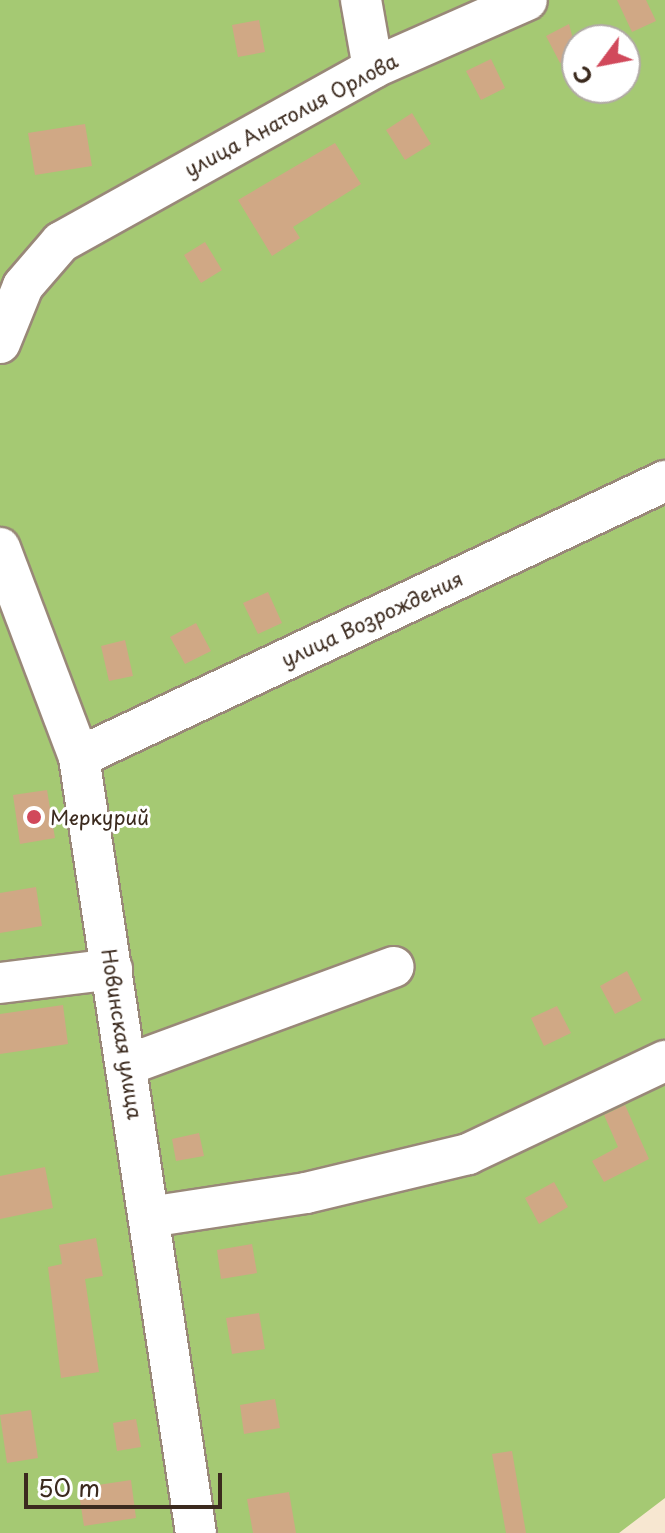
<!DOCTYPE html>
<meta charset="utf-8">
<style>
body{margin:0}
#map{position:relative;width:665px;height:1533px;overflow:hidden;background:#f7e7d1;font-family:"Playpen Sans",sans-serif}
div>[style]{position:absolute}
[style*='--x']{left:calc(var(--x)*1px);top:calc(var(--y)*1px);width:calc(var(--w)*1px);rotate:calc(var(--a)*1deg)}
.green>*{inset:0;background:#a5c973}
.building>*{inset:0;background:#d0a885}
.roads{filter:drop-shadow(2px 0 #998878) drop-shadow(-2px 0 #998878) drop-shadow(0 2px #998878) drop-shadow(0 -2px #998878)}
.minor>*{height:40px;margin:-20px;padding:0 20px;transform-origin:20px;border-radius:20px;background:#fff}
.dots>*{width:22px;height:22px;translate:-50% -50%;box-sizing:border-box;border:4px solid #fff;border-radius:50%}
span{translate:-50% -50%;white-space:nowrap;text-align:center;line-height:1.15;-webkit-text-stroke:6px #fff;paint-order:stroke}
.street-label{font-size:20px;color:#3b2a1e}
.poi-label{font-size:20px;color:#3b2a1e}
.left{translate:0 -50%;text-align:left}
.north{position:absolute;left:561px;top:24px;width:80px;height:80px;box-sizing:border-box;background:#fff;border:2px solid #b1aaa5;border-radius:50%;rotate:238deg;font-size:22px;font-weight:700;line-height:32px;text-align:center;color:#3b2a1e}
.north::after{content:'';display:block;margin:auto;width:28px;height:36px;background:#d1495b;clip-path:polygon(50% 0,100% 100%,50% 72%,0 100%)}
.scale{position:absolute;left:24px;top:1473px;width:198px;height:36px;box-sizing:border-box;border:4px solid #3b2a1e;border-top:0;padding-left:10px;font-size:24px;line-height:28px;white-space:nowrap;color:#3b2a1e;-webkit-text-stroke:6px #fff;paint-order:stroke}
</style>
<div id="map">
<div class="green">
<i style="clip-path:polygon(evenodd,0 0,665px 0,665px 1498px,619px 1533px,0 1533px,0 0,577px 40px,625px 40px,625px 88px,577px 88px,577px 40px)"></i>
</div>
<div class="building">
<i style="clip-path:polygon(617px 0,646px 0,656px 21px,632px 32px)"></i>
<i style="clip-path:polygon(259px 20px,265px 52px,238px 57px,232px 25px)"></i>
<i style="clip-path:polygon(569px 24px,577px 54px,560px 63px,546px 36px)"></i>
<i style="clip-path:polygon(491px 59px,505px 88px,481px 100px,466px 71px)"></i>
<i style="clip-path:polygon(412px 113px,431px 144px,405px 160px,386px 130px)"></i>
<i style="clip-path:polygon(85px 124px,92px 166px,35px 175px,28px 133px)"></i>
<i style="clip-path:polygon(335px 143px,361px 184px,293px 227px,300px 238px,272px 256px,238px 200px)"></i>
<i style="clip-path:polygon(205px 242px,222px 270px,201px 283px,184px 255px)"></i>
<i style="clip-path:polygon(268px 592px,282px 623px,258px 634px,243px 603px)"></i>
<i style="clip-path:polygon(196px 623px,211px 651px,185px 664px,170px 637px)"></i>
<i style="clip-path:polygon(125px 640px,133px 676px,109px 681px,101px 646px)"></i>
<i style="clip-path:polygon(47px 790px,55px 838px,20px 844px,13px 795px)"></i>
<i style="clip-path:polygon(36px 887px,42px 926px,0 933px,0 893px)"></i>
<i style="clip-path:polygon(627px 971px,642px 1000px,615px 1014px,600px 986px)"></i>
<i style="clip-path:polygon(63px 1005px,68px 1044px,0 1054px,0 1014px)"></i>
<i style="clip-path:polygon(557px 1006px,571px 1033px,544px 1046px,531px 1018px)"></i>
<i style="clip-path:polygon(625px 1105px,649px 1159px,604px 1182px,592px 1161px,618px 1147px,604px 1115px)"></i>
<i style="clip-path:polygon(199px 1133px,204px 1156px,176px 1161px,172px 1139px)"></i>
<i style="clip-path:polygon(45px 1167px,53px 1208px,0 1219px,0 1176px)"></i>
<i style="clip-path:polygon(554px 1182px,568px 1207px,539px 1224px,525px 1198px)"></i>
<i style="clip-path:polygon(96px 1238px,103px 1276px,85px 1279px,99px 1372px,61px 1378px,48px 1267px,62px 1264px,59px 1245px)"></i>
<i style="clip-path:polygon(252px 1244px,257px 1273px,221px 1279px,217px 1250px)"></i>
<i style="clip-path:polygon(259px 1313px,265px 1349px,232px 1354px,226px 1318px)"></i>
<i style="clip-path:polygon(275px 1399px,280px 1428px,244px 1434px,240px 1405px)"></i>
<i style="clip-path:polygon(31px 1410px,38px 1458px,7px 1463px,0 1415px)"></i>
<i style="clip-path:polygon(136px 1419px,141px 1447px,117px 1451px,113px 1423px)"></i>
<i style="clip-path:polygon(512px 1451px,526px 1533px,506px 1533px,492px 1454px)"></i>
<i style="clip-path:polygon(131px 1480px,136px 1518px,84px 1526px,78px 1488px)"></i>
<i style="clip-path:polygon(289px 1492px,296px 1533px,253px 1533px,247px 1499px)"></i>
</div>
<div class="roads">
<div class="minor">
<i style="--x:361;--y:0;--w:69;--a:80"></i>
<i style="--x:0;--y:343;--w:61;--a:-68"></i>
<i style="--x:23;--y:286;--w:58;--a:-49.2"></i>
<i style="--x:61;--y:242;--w:357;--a:-29.1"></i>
<i style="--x:373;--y:68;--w:168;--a:-23.8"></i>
<i style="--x:0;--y:548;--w:223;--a:69.3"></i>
<i style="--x:79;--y:757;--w:785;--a:81.43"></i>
<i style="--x:79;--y:757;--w:648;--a:-25.22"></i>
<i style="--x:0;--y:983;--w:113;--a:-7.1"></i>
<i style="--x:127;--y:1065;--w:284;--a:-20.2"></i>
<i style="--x:149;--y:1217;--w:159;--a:-8.7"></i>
<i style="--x:306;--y:1193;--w:167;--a:-13.5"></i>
<i style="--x:468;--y:1154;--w:218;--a:-25.3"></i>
</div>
</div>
<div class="dots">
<i style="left:34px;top:817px;background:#d1495b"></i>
</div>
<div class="street-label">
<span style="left:291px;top:115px;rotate:-28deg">улица Анатолия Орлова</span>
<span style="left:372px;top:619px;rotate:-25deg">улица Возрождения</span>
<span style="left:122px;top:1034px;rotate:81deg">Новинская улица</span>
</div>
<div class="poi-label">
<span class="left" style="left:50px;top:817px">Меркурий</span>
</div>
<div class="north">С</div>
<div class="scale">50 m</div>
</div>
